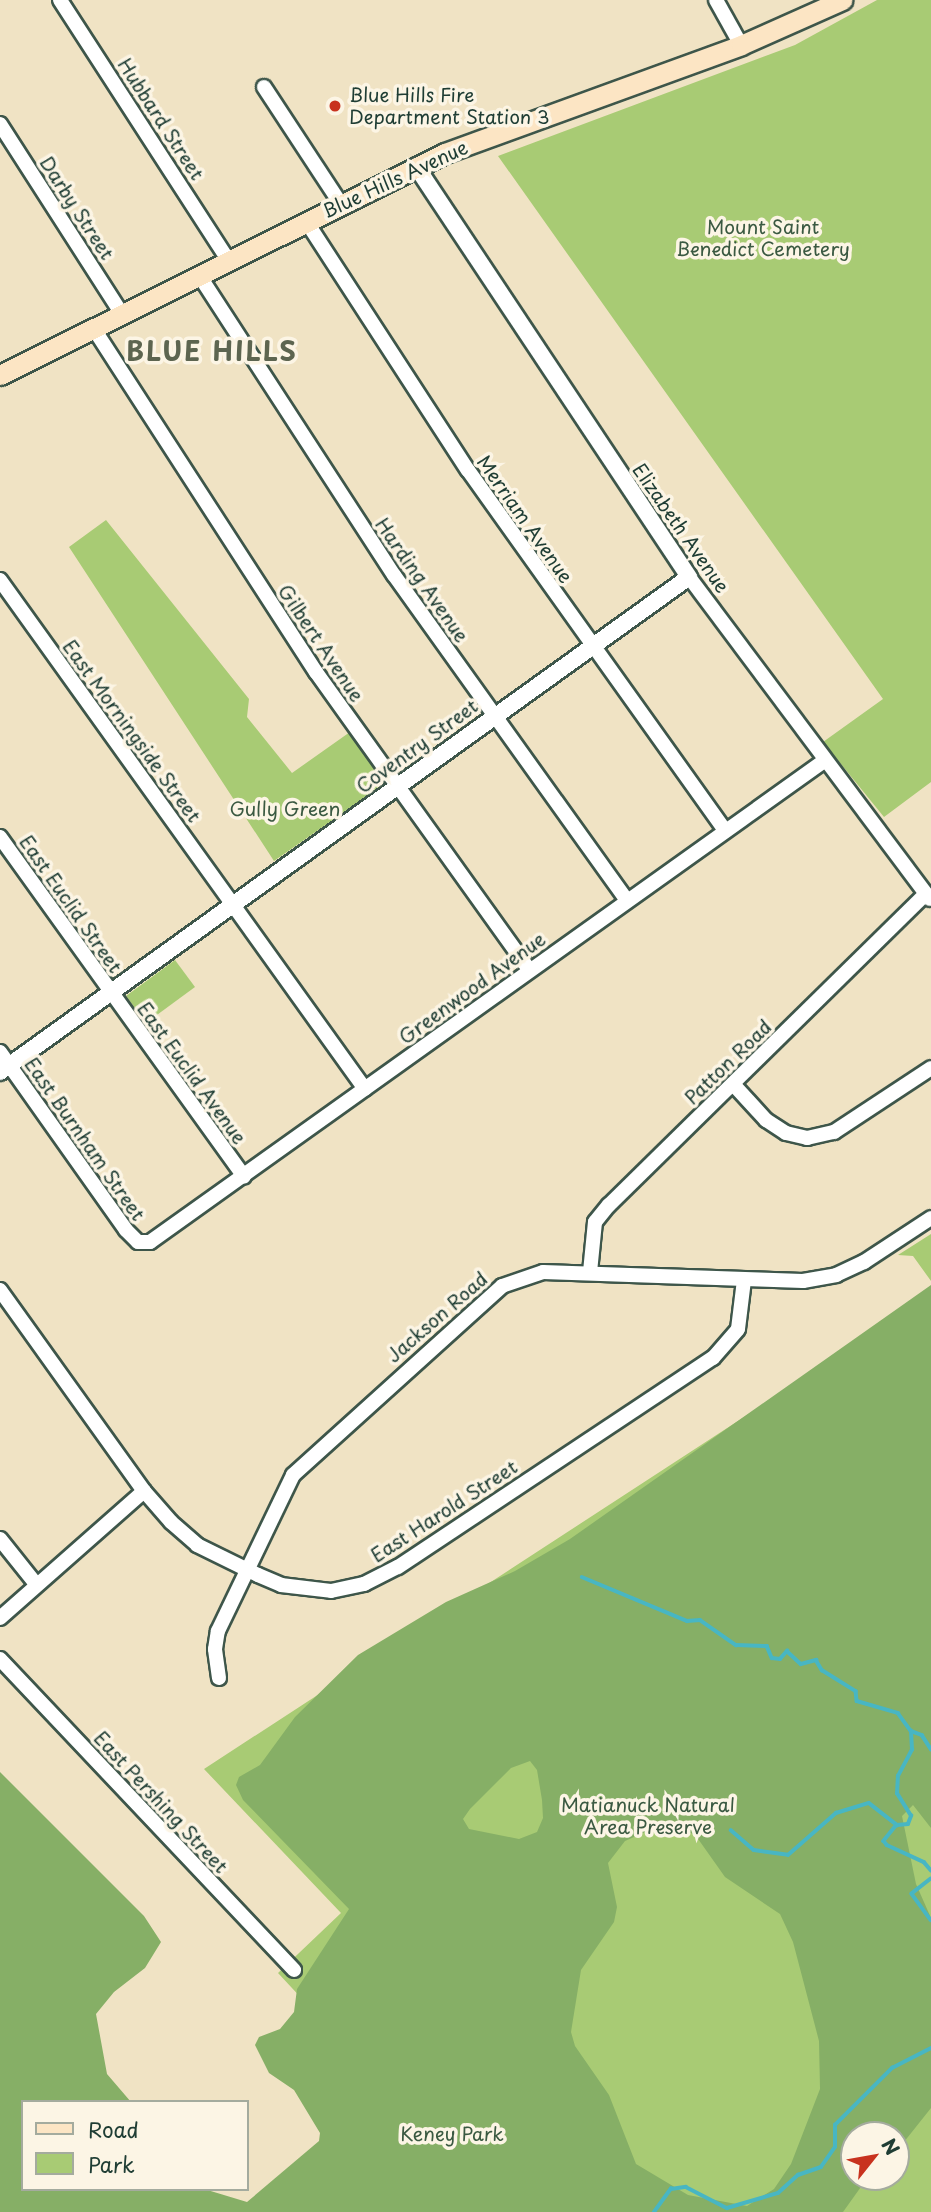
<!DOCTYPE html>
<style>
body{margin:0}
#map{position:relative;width:931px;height:2212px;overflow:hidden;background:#f0e3c4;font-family:"Playpen Sans",sans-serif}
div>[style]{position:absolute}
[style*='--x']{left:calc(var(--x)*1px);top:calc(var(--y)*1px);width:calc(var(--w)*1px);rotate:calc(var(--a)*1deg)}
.green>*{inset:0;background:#a8cb74}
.forest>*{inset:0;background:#86af66}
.stream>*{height:3.5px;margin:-1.75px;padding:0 1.75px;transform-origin:1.75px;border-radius:1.75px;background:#48b6c3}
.roads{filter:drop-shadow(2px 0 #3e564a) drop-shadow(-2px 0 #3e564a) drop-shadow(0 2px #3e564a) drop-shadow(0 -2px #3e564a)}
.minor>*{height:14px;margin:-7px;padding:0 7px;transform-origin:7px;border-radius:7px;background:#fff}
.tertiary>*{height:16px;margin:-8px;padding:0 8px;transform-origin:8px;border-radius:8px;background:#fff}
.secondary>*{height:19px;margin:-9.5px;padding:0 9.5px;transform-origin:9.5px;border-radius:9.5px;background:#fce5c4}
.dots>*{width:19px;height:19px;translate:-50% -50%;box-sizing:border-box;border:4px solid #fcf5e5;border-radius:50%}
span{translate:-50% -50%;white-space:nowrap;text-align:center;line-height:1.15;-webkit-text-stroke:7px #fcf5e5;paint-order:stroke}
.poi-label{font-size:19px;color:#1f3d34}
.left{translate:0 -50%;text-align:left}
.street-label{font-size:19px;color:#1f3d34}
.park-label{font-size:19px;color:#3a5941}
.district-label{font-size:26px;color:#5d6550;font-weight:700;letter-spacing:2px}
.legend{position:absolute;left:21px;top:2100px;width:228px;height:91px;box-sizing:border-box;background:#fcf5e5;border:2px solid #a4ab9e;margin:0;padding:9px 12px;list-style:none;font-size:21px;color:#1f3d34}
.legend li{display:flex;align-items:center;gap:14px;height:35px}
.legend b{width:35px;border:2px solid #a4ab9e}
.north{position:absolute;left:840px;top:2121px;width:70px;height:70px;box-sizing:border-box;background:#fcf5e5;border:2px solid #a4ab9e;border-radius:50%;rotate:59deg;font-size:19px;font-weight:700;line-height:28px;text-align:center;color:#1f3d34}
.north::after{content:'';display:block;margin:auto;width:24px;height:32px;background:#c8321e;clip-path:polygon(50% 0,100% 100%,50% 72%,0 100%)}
</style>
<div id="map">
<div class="green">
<i style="clip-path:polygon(877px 0,931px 0,931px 782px,884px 817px,823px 742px,883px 699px,498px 156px,795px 45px)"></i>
<i style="clip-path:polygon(106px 520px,249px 699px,247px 717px,292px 773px,350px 732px,381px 777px,377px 789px,274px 861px,69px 547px)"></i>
<i style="clip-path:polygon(175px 960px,195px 987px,146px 1023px,126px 996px)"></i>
<i style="clip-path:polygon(931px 1234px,931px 1281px,913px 1256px,898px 1255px)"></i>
<i style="clip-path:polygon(evenodd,931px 1295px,931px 2212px,277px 2212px,386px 2089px,278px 1973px,341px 1913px,204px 1769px,931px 1295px,854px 2135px,896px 2135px,896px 2177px,854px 2177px,854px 2135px)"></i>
</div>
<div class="forest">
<i style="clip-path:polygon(evenodd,931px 1285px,931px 1828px,913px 1805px,902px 1816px,916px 1884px,931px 1918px,931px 2108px,896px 2152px,896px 2135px,854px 2135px,854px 2177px,868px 2177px,843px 2212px,0 2212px,0 1772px,144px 1916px,161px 1942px,145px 1968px,114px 1992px,96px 2014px,107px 2074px,131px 2102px,23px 2102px,23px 2189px,204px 2189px,247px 2202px,319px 2141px,320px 2133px,294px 2090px,269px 2073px,255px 2045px,259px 2037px,280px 2029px,294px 2012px,297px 1989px,349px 1909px,243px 1800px,236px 1785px,239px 1777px,260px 1765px,295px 1717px,358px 1655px,446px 1602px,515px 1571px,570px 1539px,931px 1285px,530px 1761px,537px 1770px,542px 1800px,543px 1818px,537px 1832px,519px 1839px,469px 1829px,463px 1819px,470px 1809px,511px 1768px,530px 1761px,931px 1285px,670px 1821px,696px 1836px,725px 1877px,780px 1914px,793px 1942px,819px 2041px,820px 2089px,791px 2164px,774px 2189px,747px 2206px,688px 2195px,636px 2164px,609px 2095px,575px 2046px,571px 2032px,581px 1970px,614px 1922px,617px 1907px,608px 1863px,625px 1841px,670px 1821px)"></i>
</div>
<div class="stream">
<i style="--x:582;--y:1577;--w:114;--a:22.7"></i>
<i style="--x:687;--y:1621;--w:13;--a:-4"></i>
<i style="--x:700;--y:1620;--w:44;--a:34.8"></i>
<i style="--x:736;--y:1645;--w:31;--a:2"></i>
<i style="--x:767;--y:1646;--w:13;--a:67"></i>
<i style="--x:772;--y:1658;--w:8;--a:7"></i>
<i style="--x:780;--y:1659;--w:11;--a:-49"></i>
<i style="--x:787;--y:1651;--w:19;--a:43"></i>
<i style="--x:801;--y:1664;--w:16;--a:-15"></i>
<i style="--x:816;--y:1660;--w:12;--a:59"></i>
<i style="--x:822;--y:1670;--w:40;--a:32"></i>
<i style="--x:856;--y:1691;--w:10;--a:84"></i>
<i style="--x:857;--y:1701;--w:43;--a:16.3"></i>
<i style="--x:898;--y:1713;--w:22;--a:54"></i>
<i style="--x:897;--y:1825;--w:11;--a:-5"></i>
<i style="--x:908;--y:1824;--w:9;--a:-69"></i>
<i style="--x:911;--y:1816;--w:26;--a:-122"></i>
<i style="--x:897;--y:1794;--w:18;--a:-87"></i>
<i style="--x:898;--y:1776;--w:30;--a:-62"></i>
<i style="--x:912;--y:1750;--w:19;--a:-93"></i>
<i style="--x:911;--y:1731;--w:12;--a:20"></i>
<i style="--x:922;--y:1735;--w:17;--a:57"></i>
<i style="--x:731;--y:1830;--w:30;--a:41"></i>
<i style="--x:754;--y:1850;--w:34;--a:8"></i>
<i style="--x:788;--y:1855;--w:64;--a:-41.2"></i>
<i style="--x:836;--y:1813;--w:34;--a:-17"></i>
<i style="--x:869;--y:1803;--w:36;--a:38"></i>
<i style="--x:897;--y:1825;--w:21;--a:129"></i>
<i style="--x:884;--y:1841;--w:5;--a:53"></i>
<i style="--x:887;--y:1845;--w:41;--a:24.7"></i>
<i style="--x:924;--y:1862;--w:11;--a:49"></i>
<i style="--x:931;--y:1879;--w:24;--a:142"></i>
<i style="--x:912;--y:1894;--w:32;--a:54"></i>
<i style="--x:654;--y:2212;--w:29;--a:-54"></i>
<i style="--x:671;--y:2189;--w:15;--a:-8"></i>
<i style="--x:686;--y:2187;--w:46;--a:27.1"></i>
<i style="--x:727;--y:2208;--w:53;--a:-16.4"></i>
<i style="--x:778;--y:2193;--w:27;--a:-42"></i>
<i style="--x:798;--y:2175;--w:24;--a:-19"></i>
<i style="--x:821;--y:2167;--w:24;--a:-55"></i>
<i style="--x:835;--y:2147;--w:22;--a:-90"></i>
<i style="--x:835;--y:2125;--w:81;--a:-45"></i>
<i style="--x:892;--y:2068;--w:44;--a:-27.1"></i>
</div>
<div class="roads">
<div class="minor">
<i style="--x:60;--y:0;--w:310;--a:57.1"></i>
<i style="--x:716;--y:0;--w:51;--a:60.9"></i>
<i style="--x:264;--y:87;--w:140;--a:56.7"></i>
<i style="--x:0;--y:124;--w:226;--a:57.3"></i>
<i style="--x:306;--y:221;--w:297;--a:57"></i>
<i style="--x:468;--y:470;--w:442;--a:54.5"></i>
<i style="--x:199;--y:275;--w:358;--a:57"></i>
<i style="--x:394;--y:575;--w:398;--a:54.4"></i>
<i style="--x:94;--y:329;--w:409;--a:57.1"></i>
<i style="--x:316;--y:672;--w:366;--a:54.4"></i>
<i style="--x:689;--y:577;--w:402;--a:53.2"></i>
<i style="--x:0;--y:580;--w:626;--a:54.36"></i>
<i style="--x:0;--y:837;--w:418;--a:54.3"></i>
<i style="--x:0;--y:1052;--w:218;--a:54.7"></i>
<i style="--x:126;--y:1230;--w:17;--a:45"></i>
<i style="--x:138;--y:1242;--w:12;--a:0"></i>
<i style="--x:150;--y:1242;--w:828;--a:-35.51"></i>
<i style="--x:733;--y:1084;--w:49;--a:47.5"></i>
<i style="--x:766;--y:1120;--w:24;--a:33"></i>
<i style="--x:786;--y:1133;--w:22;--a:13"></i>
<i style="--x:807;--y:1138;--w:28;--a:-13"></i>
<i style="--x:834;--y:1132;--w:116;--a:-33.4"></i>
<i style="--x:590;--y:1272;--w:50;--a:-84.3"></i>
<i style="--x:595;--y:1222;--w:22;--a:-51"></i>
<i style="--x:609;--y:1205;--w:444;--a:-44.5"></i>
<i style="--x:0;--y:1290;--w:247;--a:54.4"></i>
<i style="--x:144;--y:1491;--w:41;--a:48.9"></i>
<i style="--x:171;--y:1522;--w:35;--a:41"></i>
<i style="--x:197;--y:1545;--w:68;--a:26.2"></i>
<i style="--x:258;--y:1575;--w:25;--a:23"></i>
<i style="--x:281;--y:1585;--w:50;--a:6.8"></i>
<i style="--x:331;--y:1591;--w:34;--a:-12"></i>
<i style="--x:364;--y:1584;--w:38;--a:-27"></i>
<i style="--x:398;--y:1567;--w:378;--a:-33.6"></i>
<i style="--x:713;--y:1358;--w:38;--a:-49"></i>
<i style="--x:738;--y:1329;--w:49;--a:-83"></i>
<i style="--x:0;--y:1539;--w:58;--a:51.3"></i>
<i style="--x:0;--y:1618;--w:192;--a:-41.4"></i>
<i style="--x:0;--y:1659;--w:428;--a:46.6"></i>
<i style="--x:219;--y:1678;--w:29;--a:-98"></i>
<i style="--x:215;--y:1649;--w:18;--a:-81"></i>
<i style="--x:218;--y:1631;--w:173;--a:-64.3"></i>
<i style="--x:293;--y:1475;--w:282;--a:-42.1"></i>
<i style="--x:502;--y:1286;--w:43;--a:-18.9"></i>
<i style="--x:543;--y:1272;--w:260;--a:2"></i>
<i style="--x:803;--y:1281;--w:34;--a:-10"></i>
<i style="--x:836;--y:1275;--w:31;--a:-25"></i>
<i style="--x:864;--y:1262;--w:80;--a:-33.3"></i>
</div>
<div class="tertiary">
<i style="--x:0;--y:1072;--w:848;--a:-35.69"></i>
<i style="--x:689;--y:577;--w:493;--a:-123.6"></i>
</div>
<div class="secondary">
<i style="--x:0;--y:375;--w:497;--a:-26.5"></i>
<i style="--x:445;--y:153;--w:315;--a:-20"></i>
<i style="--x:741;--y:45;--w:111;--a:-24"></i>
</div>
</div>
<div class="dots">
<i style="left:335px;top:106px;background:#c8321e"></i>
</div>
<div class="poi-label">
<span class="left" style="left:349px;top:106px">Blue Hills Fire<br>Department Station 3</span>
</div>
<div class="street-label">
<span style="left:161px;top:119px;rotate:57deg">Hubbard Street</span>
<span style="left:395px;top:179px;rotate:-25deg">Blue Hills Avenue</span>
<span style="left:77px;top:208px;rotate:57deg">Darby Street</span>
<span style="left:525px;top:519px;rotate:55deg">Merriam Avenue</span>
<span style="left:681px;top:528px;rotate:55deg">Elizabeth Avenue</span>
<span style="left:422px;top:580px;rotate:55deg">Harding Avenue</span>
<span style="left:321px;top:643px;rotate:56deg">Gilbert Avenue</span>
<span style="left:132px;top:731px;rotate:54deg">East Morningside Street</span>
<span style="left:417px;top:746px;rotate:-36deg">Coventry Street</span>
<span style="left:71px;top:904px;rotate:55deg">East Euclid Street</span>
<span style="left:472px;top:988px;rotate:-36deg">Greenwood Avenue</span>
<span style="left:728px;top:1062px;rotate:-44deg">Patton Road</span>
<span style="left:192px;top:1073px;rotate:54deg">East Euclid Avenue</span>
<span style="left:85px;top:1139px;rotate:55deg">East Burnham Street</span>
<span style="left:437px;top:1317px;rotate:-41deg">Jackson Road</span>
<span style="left:444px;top:1511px;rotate:-33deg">East Harold Street</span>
<span style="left:161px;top:1802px;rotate:47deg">East Pershing Street</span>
</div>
<div class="park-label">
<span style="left:763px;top:238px">Mount Saint<br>Benedict Cemetery</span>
<span style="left:285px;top:809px">Gully Green</span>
<span style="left:648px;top:1816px">Matianuck Natural<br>Area Preserve</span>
<span style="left:452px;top:2134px">Keney Park</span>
</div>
<div class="district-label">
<span style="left:212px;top:351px">BLUE HILLS</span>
</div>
<ul class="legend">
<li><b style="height:9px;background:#fce5c4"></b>Road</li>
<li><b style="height:19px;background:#a8cb74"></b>Park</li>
</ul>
<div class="north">N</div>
</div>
